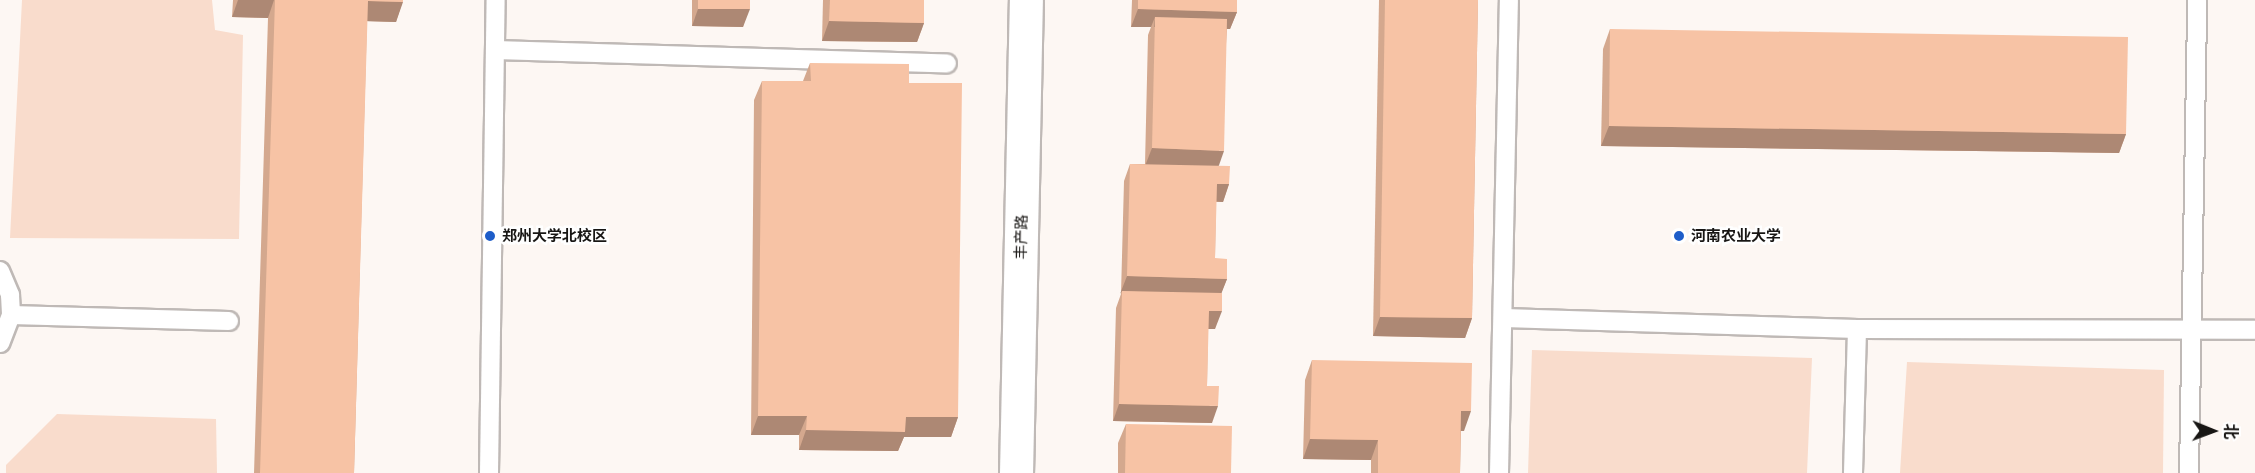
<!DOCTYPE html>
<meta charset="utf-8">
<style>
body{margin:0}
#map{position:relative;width:2255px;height:473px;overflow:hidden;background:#fdf7f3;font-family:"Asap Condensed","Noto Sans SC",sans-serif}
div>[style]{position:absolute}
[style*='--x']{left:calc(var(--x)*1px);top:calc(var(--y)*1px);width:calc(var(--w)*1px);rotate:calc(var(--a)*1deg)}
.green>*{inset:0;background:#f9dccc}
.roads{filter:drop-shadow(2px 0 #bfb9b6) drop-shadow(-2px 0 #bfb9b6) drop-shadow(0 2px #bfb9b6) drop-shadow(0 -2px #bfb9b6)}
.lane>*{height:18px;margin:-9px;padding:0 9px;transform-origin:9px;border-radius:9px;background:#fff}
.secondary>*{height:33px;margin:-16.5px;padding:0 16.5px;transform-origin:16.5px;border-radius:16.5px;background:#fff}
.wall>*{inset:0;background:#d4a88e}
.shaded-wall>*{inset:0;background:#ad8874}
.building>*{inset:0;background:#f7c3a5}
.dots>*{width:16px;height:16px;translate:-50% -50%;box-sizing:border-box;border:3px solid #fff;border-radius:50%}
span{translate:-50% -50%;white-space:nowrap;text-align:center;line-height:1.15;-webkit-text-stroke:5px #fff;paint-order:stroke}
.poi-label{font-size:15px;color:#181614;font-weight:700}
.left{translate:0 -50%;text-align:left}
.street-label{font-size:15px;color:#181614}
.north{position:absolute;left:2183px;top:401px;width:60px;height:60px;-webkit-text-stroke:4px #fff;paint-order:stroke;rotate:91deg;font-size:16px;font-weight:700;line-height:24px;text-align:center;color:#181614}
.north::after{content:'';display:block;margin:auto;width:21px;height:27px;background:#181614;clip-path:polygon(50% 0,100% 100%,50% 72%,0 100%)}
</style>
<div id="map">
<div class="green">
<i style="clip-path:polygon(22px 0,212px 0,215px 30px,243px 35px,239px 239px,10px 238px)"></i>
<i style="clip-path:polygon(1532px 350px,1812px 358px,1807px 473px,1528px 473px)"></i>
<i style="clip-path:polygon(1907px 362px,2164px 370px,2163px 473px,1900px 473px)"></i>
<i style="clip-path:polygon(57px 414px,216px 419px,217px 473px,6px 473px,6px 465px)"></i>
</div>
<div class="roads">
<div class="lane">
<i style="--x:496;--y:50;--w:451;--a:1.7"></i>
<i style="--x:0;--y:271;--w:26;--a:67"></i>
<i style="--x:10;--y:295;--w:20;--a:87"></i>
<i style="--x:11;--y:315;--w:30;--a:111"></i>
<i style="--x:11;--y:315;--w:218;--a:1.6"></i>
<i style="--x:1504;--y:318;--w:353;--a:1.8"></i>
<i style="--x:1857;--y:329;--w:398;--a:0.1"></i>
<i style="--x:489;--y:473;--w:473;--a:-89.2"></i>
<i style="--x:1499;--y:473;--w:473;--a:-88.8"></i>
<i style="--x:1853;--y:473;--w:144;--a:-88.4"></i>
<i style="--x:2189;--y:473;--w:473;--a:-89"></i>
</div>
<div class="secondary">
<i style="--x:1016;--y:473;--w:473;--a:-88.8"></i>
</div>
</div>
<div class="wall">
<i style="clip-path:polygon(233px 0,403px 0,396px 22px,367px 21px,354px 473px,254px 473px,268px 18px,232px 17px)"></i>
<i style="clip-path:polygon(692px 0,750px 0,743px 27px,692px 26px)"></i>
<i style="clip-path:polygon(823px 0,924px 0,924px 23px,917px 42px,822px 41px)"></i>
<i style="clip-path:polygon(1132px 0,1237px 0,1237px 12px,1230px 29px,1227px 29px,1218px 166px,1229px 184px,1223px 202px,1216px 202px,1215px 258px,1227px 279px,1221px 293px,1215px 329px,1208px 329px,1207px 386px,1212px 423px,1113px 421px,1116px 308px,1121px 294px,1124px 181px,1130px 164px,1145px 164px,1148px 35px,1151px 27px,1131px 27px)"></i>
<i style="clip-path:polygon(1379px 0,1478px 0,1472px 318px,1465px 338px,1373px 336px)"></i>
<i style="clip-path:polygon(1610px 29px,2126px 134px,2119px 153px,1601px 146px,1603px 49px)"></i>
<i style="clip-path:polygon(810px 63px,909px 83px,958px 417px,951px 437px,904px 437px,898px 451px,799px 450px,799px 435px,751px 435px,754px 100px,762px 81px,803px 81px)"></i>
<i style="clip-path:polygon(1312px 360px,1464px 431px,1461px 431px,1460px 473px,1371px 473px,1371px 460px,1303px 459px,1305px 380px)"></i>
<i style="clip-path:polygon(1126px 424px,1231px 473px,1118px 473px,1118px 443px)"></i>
</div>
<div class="shaded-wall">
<i style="clip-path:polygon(238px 0,274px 0,268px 18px,232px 17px)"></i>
<i style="clip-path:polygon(368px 1px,403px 2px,396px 22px,361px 21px)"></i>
<i style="clip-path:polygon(698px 9px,750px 9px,743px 27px,692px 26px)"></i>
<i style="clip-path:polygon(1138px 9px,1237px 12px,1230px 29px,1154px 27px,1155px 17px,1151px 27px,1131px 27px)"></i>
<i style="clip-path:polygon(829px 21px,924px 23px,917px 42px,822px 41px)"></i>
<i style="clip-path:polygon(1609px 126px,2126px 134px,2119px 153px,1601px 146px)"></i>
<i style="clip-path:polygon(1152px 148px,1224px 151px,1218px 168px,1145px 166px)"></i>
<i style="clip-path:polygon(1217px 184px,1229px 184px,1223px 202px,1210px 201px)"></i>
<i style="clip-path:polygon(1127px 276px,1227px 279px,1220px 297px,1122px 291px,1120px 294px)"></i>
<i style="clip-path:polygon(1209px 311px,1222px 311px,1215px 329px,1203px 329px)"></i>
<i style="clip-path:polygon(1380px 317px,1472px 318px,1465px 338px,1373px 336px)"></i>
<i style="clip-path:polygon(1119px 404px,1218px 406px,1212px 423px,1113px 421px)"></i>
<i style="clip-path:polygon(1461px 411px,1471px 411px,1464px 431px,1454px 431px)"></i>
<i style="clip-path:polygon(758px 416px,807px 416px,799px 435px,751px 435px)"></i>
<i style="clip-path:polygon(906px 417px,958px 417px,951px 437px,904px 437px,898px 451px,799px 450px,806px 430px)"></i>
<i style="clip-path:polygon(1310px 439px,1378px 440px,1371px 460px,1303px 459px)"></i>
</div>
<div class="building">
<i style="clip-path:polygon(275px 0,403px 0,403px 2px,368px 1px,354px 473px,260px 473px)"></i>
<i style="clip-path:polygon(698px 0,750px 0,750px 9px,698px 9px)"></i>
<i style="clip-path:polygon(830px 0,924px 0,924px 23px,829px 21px)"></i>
<i style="clip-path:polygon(1138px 0,1237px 0,1237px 12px,1138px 9px)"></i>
<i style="clip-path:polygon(1385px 0,1478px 0,1472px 318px,1380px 317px)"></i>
<i style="clip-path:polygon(1155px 17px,1227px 19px,1224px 151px,1152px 148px)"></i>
<i style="clip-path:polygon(1610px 29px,2128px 37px,2126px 134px,1609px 126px)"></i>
<i style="clip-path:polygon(810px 63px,909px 64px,909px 83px,962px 83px,958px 417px,906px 417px,905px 432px,806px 430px,807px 416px,758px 416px,762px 81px,811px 81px)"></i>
<i style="clip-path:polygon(1130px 164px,1230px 166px,1229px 184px,1217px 184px,1215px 258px,1227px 259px,1227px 279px,1127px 276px)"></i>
<i style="clip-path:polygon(1122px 291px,1222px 293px,1222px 311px,1209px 311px,1207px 386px,1219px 386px,1218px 406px,1119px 404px)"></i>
<i style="clip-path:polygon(1312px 360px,1472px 363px,1471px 411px,1461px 411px,1460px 473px,1378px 473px,1378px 440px,1310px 439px)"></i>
<i style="clip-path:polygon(1126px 424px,1232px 426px,1231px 473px,1125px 473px)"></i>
</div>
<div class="dots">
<i style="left:490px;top:236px;background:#1e5dc9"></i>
<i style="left:1679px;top:236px;background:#1e5dc9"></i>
</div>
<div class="poi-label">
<span class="left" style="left:502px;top:236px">郑州大学北校区</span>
<span class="left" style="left:1691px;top:236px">河南农业大学</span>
</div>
<div class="street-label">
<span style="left:1021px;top:237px;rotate:-89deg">丰产路</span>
</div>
<div class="north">北</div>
</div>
